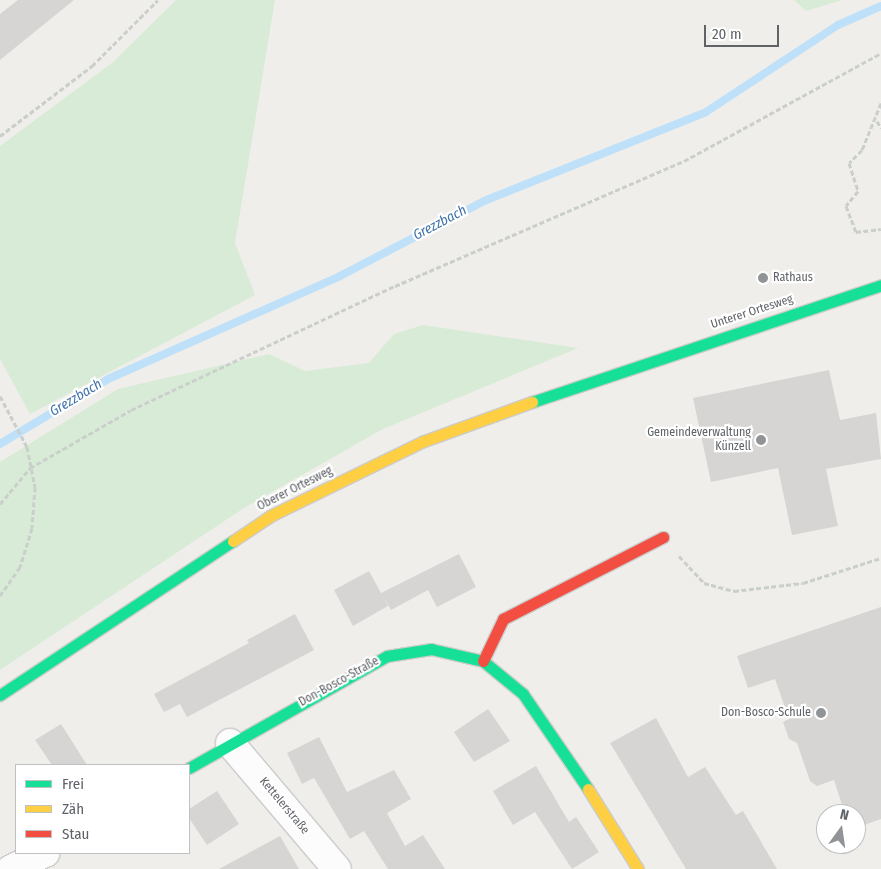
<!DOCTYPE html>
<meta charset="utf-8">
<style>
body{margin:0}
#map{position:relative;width:881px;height:869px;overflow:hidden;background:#efeeea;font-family:"Fira Sans Condensed",sans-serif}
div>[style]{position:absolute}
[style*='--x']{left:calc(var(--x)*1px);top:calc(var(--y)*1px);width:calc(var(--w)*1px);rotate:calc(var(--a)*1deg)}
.green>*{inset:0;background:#d8ebd6}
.stream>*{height:8px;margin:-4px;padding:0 4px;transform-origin:4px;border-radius:4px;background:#bfe0f9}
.building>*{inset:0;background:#d6d5d3}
.path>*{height:3px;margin-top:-1.5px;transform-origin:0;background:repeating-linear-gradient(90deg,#cacfcc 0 5px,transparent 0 7.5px)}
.roads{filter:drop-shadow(1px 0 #cbcccc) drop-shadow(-1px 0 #cbcccc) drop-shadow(0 1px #cbcccc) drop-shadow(0 -1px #cbcccc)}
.street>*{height:28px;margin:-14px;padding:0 14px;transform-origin:14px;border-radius:14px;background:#fdfcfc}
.fast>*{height:11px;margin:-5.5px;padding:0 5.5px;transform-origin:5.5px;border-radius:5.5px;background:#16e098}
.slow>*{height:11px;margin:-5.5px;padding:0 5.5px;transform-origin:5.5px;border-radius:5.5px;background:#ffcf43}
.jam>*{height:11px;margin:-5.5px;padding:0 5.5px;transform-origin:5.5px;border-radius:5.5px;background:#f24e42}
.dots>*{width:14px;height:14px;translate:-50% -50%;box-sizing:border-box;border:2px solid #fff;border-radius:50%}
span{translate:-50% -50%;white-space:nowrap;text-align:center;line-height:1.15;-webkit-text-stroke:4.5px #fff;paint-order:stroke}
.poi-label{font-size:12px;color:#5f6368}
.left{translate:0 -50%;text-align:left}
.right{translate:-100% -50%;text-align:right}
.street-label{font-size:12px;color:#5f6368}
.water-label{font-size:14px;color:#4174aa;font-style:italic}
.legend{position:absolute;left:15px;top:764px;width:175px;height:90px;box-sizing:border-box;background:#fff;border:1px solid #bfc1c3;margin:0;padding:6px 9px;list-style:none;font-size:15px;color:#5f6368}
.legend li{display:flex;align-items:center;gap:10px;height:25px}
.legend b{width:25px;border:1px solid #bfc1c3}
.north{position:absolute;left:816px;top:804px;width:50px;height:50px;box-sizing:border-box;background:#fff;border:1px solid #bfc1c3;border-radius:50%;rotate:14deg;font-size:14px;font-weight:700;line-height:20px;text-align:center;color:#5f6368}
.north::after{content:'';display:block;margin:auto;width:18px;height:22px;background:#919496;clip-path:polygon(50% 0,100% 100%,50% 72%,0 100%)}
.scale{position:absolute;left:704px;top:25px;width:75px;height:22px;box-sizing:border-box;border:2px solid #5f6368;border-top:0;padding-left:6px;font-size:15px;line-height:18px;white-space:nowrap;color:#5f6368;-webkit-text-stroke:4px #fff;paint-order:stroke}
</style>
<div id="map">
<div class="green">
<i style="clip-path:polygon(176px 0,275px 0,235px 243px,255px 295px,30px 414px,0 359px,0 146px,112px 63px)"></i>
<i style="clip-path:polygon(794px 0,842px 0,806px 11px)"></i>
<i style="clip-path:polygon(423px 325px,578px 348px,383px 429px,244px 508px,0 670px,0 462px,118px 389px,269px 354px,305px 371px,369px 363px,394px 334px)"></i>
</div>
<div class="stream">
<i style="--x:0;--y:444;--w:126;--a:-31"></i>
<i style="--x:108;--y:379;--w:254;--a:-23.9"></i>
<i style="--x:340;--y:276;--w:162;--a:-27.5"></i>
<i style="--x:484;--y:201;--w:239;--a:-21.8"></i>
<i style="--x:706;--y:112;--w:158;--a:-33.4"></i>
<i style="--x:838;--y:25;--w:47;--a:-23.8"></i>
</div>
<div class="building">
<i style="clip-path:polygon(18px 0,74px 0,0 60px,0 14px)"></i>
<i style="clip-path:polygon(829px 370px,840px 420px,876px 413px,881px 459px,826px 469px,838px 526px,792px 535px,778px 468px,711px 482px,693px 398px)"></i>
<i style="clip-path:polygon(459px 554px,476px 587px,437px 607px,428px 590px,391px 610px,383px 596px,388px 606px,353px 626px,334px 590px,369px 571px,381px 593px)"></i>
<i style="clip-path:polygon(881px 607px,881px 819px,856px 828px,856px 814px,845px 814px,834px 780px,817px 786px,810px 781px,797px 743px,789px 739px,783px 722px,789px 719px,775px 679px,748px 688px,737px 656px)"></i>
<i style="clip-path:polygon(295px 614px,314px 650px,187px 717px,180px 704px,164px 712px,154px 694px,249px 643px,247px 640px)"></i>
<i style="clip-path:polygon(488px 709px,510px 741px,474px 762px,454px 732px)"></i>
<i style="clip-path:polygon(656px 718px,688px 777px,705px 767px,736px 815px,743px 811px,777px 869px,686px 869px,610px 743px)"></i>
<i style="clip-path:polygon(61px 724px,87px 765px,52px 765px,35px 740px)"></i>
<i style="clip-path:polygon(319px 737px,347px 792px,394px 770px,411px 799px,387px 813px,405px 846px,423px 835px,445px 869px,388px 869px,364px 831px,350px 839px,314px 778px,302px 784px,287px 753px)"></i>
<i style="clip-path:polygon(536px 766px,569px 822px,576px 817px,599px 852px,572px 869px,535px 812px,513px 825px,493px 791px)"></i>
<i style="clip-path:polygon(217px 791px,239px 824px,207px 845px,189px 818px,189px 809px)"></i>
<i style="clip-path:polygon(280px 836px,299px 869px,219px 869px)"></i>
</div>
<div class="path">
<i style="--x:881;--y:103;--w:51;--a:112"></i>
<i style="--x:862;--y:150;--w:18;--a:135"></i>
<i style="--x:849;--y:163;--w:29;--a:72"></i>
<i style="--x:858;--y:191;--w:19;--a:129"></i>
<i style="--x:846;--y:206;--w:28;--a:69"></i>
<i style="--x:856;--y:232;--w:25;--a:-7"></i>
<i style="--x:877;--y:121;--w:8;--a:60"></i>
<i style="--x:0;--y:136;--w:116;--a:-37.3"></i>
<i style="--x:92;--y:66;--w:93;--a:-45"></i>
<i style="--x:0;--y:396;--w:58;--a:62.1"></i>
<i style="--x:27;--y:447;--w:41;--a:78.7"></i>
<i style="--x:35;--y:487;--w:41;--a:94.2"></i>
<i style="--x:32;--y:528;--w:41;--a:107.1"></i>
<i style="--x:20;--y:567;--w:35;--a:125"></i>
<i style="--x:0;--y:504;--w:47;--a:-50.2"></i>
<i style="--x:30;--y:468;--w:116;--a:-29.9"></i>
<i style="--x:131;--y:410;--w:292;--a:-25.2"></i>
<i style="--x:395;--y:286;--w:315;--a:-23.4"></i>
<i style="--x:684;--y:161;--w:225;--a:-28.7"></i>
<i style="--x:679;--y:556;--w:37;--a:47"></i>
<i style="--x:704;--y:583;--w:31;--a:15"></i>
<i style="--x:734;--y:591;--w:69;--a:-6.6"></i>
<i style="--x:803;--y:583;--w:82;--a:-17.8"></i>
</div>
<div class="roads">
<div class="street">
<i style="--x:230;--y:743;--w:165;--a:49.7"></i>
<i style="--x:11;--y:869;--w:38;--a:-25"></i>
</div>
<div class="fast">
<i style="--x:532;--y:402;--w:368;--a:-18.5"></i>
<i style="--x:0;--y:695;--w:279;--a:-33.5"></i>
<i style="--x:189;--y:768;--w:227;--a:-29.5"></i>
<i style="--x:387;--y:656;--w:45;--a:-9"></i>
<i style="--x:431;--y:649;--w:53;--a:13"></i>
<i style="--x:483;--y:661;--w:52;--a:39.5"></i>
<i style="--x:523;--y:694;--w:115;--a:55.6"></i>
</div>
<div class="slow">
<i style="--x:233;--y:541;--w:47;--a:-33.7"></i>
<i style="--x:272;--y:515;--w:169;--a:-26"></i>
<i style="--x:424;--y:441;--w:115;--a:-19.9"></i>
<i style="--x:588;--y:789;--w:94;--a:58"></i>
</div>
<div class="jam">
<i style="--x:483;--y:661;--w:47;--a:-64.5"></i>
<i style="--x:503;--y:619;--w:180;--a:-27.1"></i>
</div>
</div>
<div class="dots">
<i style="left:763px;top:278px;background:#919496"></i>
<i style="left:761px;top:440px;background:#919496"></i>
<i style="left:821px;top:713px;background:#919496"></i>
</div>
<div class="poi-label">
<span class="left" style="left:773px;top:278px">Rathaus</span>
<span class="right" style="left:751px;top:440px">Gemeindeverwaltung<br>Künzell</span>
<span class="right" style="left:811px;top:713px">Don-Bosco-Schule</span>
</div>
<div class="street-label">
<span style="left:752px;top:312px;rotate:-18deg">Unterer Ortesweg</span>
<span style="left:295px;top:489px;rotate:-27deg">Oberer Ortesweg</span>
<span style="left:339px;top:682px;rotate:-29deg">Don-Bosco-Straße</span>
<span style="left:284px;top:806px;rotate:50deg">Kettelerstraße</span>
</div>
<div class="water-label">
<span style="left:440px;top:223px;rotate:-28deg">Grezzbach</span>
<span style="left:76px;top:398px;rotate:-31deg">Grezzbach</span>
</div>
<ul class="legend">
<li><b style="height:6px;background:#16e098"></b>Frei</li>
<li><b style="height:6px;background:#ffcf43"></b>Zäh</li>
<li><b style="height:6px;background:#f24e42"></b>Stau</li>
</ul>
<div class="north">N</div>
<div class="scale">20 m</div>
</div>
